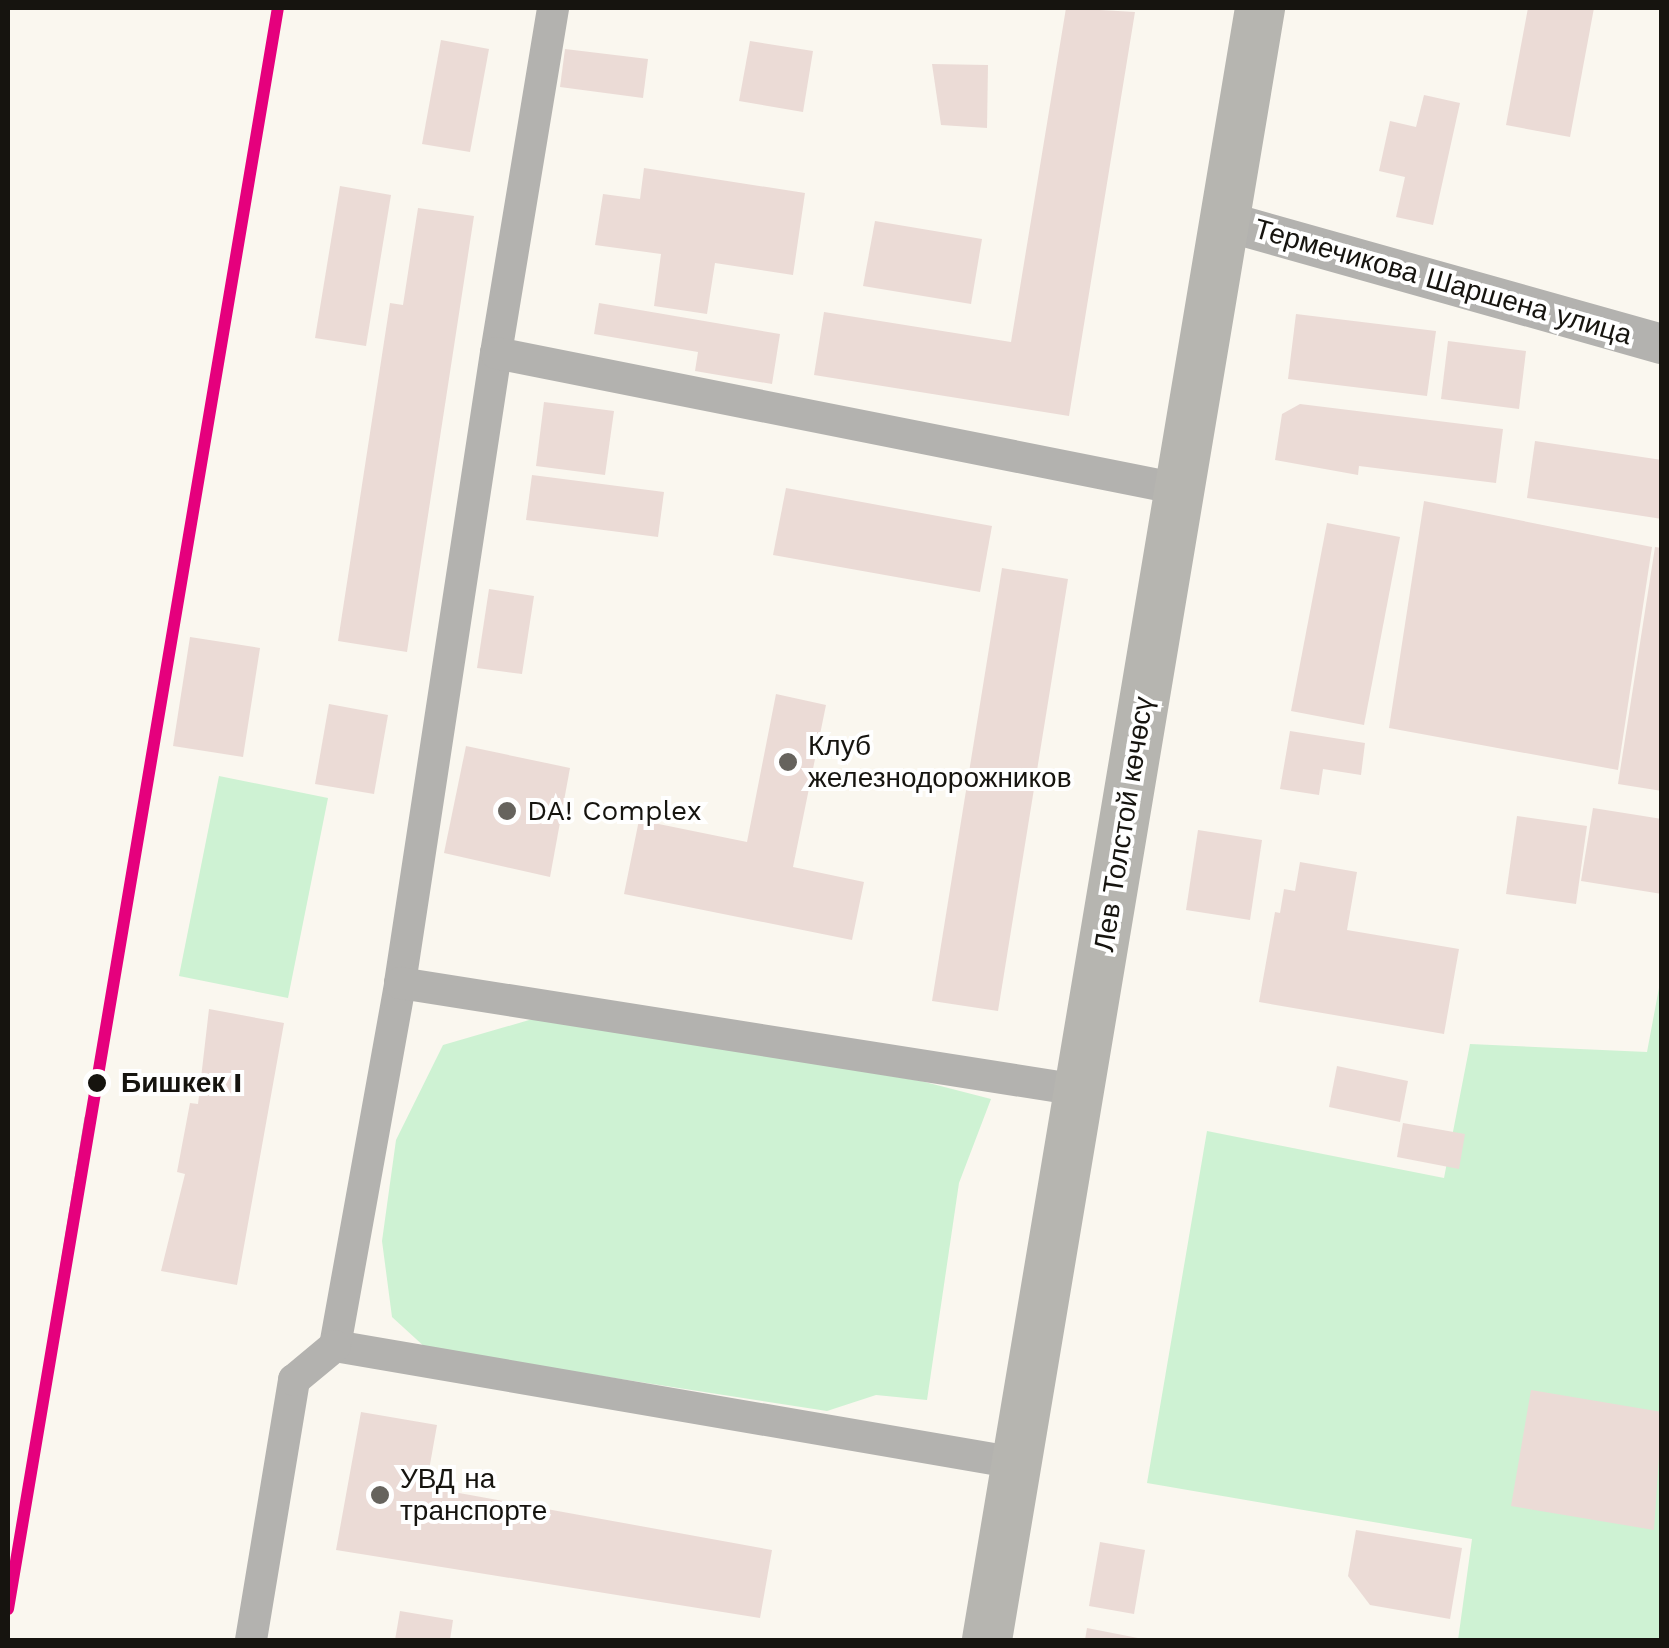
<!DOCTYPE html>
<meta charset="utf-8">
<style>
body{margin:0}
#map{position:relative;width:1669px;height:1648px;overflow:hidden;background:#faf7ef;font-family:"Work Sans",sans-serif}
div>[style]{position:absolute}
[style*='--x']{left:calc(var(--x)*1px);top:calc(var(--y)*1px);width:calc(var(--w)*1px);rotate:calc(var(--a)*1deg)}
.green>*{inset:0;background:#cef2d3}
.building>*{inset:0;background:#ebdbd6}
.minor>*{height:32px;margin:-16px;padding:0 16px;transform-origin:16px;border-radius:16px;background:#b3b2af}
.tertiary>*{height:40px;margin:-20px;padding:0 20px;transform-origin:20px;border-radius:20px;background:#b3b2af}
.primary>*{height:50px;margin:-25px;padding:0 25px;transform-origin:25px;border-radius:25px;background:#b6b5b0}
.rail>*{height:8px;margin:-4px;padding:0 4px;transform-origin:4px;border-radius:4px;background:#b9b7b3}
.rail-1>*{height:12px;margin:-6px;padding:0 6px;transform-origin:6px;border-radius:6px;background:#e5007d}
.dots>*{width:28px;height:28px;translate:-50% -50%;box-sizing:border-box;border:5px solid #fff;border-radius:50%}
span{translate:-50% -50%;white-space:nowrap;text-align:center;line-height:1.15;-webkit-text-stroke:8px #fff;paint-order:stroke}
.street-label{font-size:28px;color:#16140f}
.poi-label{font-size:28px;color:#16140f}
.left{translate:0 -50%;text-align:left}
.stop-label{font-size:28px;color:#16140f;font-weight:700}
.frame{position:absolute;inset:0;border:10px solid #16140f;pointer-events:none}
</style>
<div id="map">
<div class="green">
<i style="clip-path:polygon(219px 776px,328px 798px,288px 998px,179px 976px)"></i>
<i style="clip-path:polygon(1661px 977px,1661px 1640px,1458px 1640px,1472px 1539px,1147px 1483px,1207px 1131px,1444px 1178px,1470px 1044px,1647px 1052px)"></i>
<i style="clip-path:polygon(536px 1018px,921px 1081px,991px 1099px,959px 1183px,927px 1400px,876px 1395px,827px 1411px,427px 1349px,392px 1317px,382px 1241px,396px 1140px,443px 1045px)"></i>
</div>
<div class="building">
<i style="clip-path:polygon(1066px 8px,1135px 12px,1069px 416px,814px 375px,824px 312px,1011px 342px)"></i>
<i style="clip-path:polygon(1528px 8px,1594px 8px,1570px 137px,1506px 125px)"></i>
<i style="clip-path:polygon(441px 40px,489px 49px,470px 152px,422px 144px)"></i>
<i style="clip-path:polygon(750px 41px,813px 51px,803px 112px,739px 101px)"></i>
<i style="clip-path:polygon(565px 49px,648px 59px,643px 98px,560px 87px)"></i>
<i style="clip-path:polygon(932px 64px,988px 65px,987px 128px,941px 125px)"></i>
<i style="clip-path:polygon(1424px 95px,1460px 103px,1433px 225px,1396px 217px,1405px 177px,1379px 171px,1390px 121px,1416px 127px)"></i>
<i style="clip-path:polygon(644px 168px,805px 193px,793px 275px,715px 263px,707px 314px,654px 306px,661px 254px,595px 245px,603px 194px,640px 199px)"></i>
<i style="clip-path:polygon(340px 186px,391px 195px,366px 346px,315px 338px)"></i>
<i style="clip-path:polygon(418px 208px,474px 216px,407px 652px,338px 641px,390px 303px,403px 305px)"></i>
<i style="clip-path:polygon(875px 221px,982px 239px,971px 304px,863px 286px)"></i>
<i style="clip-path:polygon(599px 303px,780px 334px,772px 384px,695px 371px,698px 352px,594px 334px)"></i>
<i style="clip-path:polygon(1296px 314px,1436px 331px,1427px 396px,1288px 379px)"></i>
<i style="clip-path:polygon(1448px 341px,1526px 351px,1519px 409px,1441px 399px)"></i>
<i style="clip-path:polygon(544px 402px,614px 411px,605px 475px,536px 466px)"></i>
<i style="clip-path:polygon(1300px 404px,1503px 429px,1496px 483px,1359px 466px,1358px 475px,1275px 460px,1282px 414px)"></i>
<i style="clip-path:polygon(1535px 441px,1662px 460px,1662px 519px,1527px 498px)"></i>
<i style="clip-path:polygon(532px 475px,664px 492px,658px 537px,526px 520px)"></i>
<i style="clip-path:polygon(786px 488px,992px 526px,980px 592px,773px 555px)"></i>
<i style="clip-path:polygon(1424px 501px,1652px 547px,1618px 770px,1389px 728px)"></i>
<i style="clip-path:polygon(1327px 523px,1400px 537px,1364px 725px,1291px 711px)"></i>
<i style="clip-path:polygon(1655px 547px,1662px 548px,1662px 791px,1618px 784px)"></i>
<i style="clip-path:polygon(1002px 568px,1068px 579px,998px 1011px,932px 1001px)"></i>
<i style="clip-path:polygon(489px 589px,534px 596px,522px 674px,477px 668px)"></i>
<i style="clip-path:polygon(190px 637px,260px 648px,243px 757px,173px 746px)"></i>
<i style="clip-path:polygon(776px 694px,826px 705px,793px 867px,864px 882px,852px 940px,624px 894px,639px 820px,747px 842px)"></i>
<i style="clip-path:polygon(329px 704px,388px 715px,374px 794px,315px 784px)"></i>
<i style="clip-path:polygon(1290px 731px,1365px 743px,1361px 775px,1323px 769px,1319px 795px,1280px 789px)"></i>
<i style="clip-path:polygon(466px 746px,570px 768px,550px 877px,444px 853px)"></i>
<i style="clip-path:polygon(1593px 808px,1662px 819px,1662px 894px,1581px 881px)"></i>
<i style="clip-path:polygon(1517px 816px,1587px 826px,1576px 904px,1506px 894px)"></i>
<i style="clip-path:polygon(1198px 830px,1262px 840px,1250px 920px,1186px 910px)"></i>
<i style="clip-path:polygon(1300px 862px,1357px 872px,1347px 930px,1459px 949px,1444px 1034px,1259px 1002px,1275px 912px,1280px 913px,1284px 889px,1295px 891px)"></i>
<i style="clip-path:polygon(209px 1009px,284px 1023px,237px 1285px,161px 1271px,185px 1174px,177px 1172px,190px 1103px,198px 1104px)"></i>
<i style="clip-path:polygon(1337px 1066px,1408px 1081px,1400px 1122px,1329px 1107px)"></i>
<i style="clip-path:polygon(1403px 1123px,1465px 1134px,1459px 1169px,1397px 1157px)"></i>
<i style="clip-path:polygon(1531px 1390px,1662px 1412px,1654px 1530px,1511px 1506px)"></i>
<i style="clip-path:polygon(361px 1412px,437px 1425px,426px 1487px,772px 1550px,760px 1618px,336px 1550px)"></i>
<i style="clip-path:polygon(1356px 1530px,1462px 1548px,1450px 1619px,1370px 1605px,1348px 1576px)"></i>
<i style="clip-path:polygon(1100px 1542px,1145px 1550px,1134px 1614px,1089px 1606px)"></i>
<i style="clip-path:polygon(400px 1611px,453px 1620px,450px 1640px,395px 1640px)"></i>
<i style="clip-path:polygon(1087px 1628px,1143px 1639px,1142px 1640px,1085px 1640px)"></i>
</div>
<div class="minor">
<i style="--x:496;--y:353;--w:350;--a:-80.6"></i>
<i style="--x:400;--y:983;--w:637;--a:-81.34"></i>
<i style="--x:496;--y:353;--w:696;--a:11.26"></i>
<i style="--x:1016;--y:1463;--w:691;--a:-170.25"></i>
<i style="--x:335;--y:1346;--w:369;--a:-79.8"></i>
<i style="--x:400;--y:983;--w:687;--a:8.96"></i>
<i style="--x:251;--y:1640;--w:264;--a:-80.6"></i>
<i style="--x:294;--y:1380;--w:53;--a:-39.7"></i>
</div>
<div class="tertiary">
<i style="--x:1224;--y:221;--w:455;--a:15.7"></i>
</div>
<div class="primary">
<i style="--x:987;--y:1640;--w:1655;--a:-80.5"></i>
</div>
<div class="rail">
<i style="--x:8;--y:1609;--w:497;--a:-80.7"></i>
</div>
<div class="rail-1">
<i style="--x:8;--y:1609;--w:1624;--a:-80.43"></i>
</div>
<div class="dots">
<i style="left:788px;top:762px;background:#66635d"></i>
<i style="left:507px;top:811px;background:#66635d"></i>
<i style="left:97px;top:1083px;background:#16140f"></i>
<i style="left:380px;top:1495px;background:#66635d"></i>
</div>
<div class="street-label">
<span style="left:1443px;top:282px;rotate:16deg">Термечикова Шаршена улица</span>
<span style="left:1124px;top:824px;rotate:-81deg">Лев Толстой көчөсү</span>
</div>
<div class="poi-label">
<span class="left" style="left:808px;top:762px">Клуб<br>железнодорожников</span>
<span class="left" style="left:527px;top:811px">DA! Complex</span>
<span class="left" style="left:400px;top:1495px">УВД на<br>транспорте</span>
</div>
<div class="stop-label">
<span class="left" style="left:121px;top:1083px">Бишкек I</span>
</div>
<div class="frame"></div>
</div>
